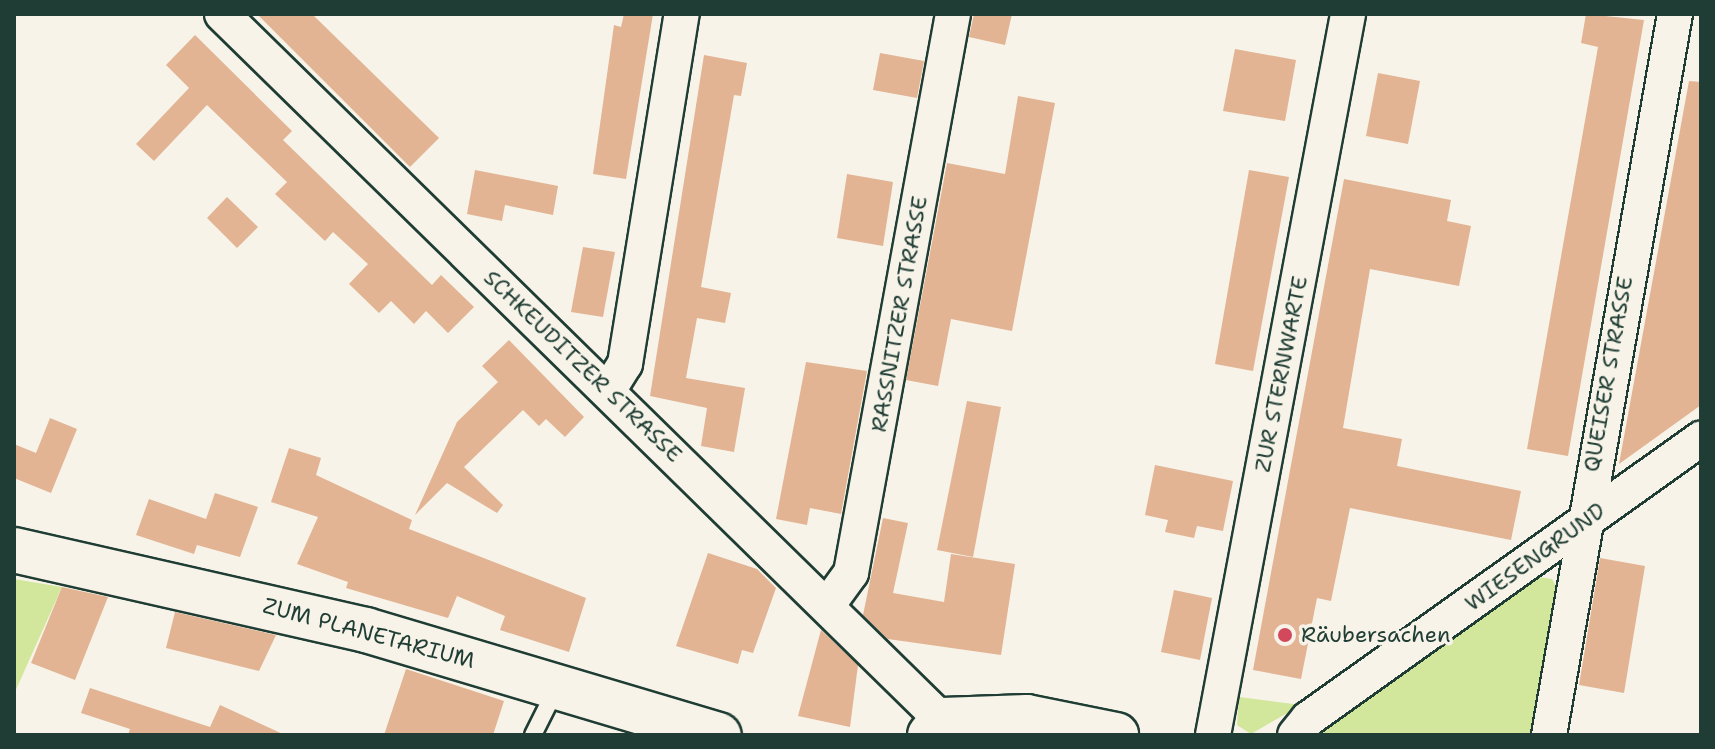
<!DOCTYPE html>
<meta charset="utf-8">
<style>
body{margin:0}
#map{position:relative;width:1715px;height:749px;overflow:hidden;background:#f7f3e8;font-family:"Shantell Sans",sans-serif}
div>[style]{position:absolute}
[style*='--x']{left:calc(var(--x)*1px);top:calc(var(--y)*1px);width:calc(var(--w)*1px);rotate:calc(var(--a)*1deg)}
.green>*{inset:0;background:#d2e79c}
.building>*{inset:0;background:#e2b493}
.roads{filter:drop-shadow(2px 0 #1f3d34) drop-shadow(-2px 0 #1f3d34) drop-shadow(0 2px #1f3d34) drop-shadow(0 -2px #1f3d34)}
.lane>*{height:16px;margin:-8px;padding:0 8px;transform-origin:8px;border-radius:8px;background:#f7f3e8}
.street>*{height:34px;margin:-17px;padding:0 17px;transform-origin:17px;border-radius:17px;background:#f7f3e8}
.secondary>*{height:44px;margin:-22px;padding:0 22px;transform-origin:22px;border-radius:22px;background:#f7f3e8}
.dots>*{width:22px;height:22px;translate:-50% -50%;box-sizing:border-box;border:4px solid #f7f3e8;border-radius:50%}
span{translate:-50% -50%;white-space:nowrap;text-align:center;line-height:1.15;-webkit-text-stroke:7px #f7f3e8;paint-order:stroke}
.street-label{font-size:22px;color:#1f3d34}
.poi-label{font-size:22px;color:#1f3d34}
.left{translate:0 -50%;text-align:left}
.frame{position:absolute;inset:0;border:16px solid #1f3d34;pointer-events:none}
</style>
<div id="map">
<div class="green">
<i style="clip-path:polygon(1538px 577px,1552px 579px,1557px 588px,1534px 735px,1318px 735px)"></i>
<i style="clip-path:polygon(14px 579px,62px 587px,14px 694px)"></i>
<i style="clip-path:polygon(1239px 697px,1301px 705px,1251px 734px,1237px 725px)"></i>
</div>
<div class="building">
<i style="clip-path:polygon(257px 14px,312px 14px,439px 138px,410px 167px)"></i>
<i style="clip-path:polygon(624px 14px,653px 14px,626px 179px,593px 174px,614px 25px,621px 27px)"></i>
<i style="clip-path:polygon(974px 14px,1012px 14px,1005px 45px,969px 37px)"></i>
<i style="clip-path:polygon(1586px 14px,1644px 20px,1568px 456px,1527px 449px,1598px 47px,1581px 43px)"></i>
<i style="clip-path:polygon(195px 35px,292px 131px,283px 140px,432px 285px,441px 275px,474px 307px,448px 333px,426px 311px,414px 324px,391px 301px,379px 313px,349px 284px,368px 264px,333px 232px,325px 241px,275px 194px,287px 182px,207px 105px,154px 161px,136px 144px,189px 88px,166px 65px)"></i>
<i style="clip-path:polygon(1235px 49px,1296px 60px,1285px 121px,1223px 111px)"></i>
<i style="clip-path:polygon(880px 53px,924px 61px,917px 98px,873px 90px)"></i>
<i style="clip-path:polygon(704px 55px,747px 63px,741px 96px,734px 95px,701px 287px,731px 293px,725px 323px,697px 318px,686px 378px,745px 388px,734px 452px,701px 446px,707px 408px,650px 396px)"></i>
<i style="clip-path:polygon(1378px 73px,1420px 81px,1408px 144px,1366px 136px)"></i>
<i style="clip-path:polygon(1689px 81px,1701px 82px,1701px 405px,1619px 464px)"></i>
<i style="clip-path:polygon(1018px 96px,1055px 103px,1012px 331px,951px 319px,938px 386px,906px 380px,947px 163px,1005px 174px)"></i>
<i style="clip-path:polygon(475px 170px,558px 186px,553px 215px,505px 205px,502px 221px,467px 214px)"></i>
<i style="clip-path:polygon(1249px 170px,1289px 177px,1253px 371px,1215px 364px)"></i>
<i style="clip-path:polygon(847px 174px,893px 182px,883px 246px,837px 238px)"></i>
<i style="clip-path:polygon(1344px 179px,1451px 200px,1447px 221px,1471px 226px,1459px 286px,1370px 269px,1343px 428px,1402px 439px,1397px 466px,1521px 491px,1511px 540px,1350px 508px,1331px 601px,1317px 598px,1301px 679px,1253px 670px)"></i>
<i style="clip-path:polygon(227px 197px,258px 227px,237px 248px,207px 218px)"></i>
<i style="clip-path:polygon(583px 247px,615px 252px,603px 317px,571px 312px)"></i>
<i style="clip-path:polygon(509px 340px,584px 417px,565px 437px,546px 419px,539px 426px,523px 410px,464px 467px,503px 505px,497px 513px,447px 483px,415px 515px,457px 422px,498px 382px,482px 366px)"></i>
<i style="clip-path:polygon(806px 362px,867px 371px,841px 514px,810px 508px,807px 525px,776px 519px)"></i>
<i style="clip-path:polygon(967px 401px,1001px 407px,973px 557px,937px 550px)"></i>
<i style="clip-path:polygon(50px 418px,77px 429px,51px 493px,14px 478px,14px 444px,36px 453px)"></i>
<i style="clip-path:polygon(289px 448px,321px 458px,316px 475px,412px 520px,409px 529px,586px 598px,569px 652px,500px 630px,505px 616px,457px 596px,448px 618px,346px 588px,348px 582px,297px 564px,318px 517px,271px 502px)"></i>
<i style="clip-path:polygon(1155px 465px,1233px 481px,1223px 531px,1197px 526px,1194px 538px,1165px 532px,1168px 520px,1145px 515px)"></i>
<i style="clip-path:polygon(215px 493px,258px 507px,240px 557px,197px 545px,194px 554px,136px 535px,149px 499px,206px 519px)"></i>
<i style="clip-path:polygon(883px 518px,908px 523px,893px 593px,944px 602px,951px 554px,1015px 564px,1001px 655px,888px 639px,863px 615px)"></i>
<i style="clip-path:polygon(708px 553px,757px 569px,776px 588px,753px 653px,742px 650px,738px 664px,676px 646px)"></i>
<i style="clip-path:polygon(1600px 558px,1645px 566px,1624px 693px,1579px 685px)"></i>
<i style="clip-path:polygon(62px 587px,108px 597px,75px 680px,31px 663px)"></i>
<i style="clip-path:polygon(1174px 590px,1212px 598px,1200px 660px,1161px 652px)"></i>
<i style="clip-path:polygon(175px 612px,276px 635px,259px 671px,166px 648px)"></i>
<i style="clip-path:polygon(821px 630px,858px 665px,850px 727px,798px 716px)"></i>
<i style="clip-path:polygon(406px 669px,504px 701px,493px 735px,384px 735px)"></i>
<i style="clip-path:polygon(90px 688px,210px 727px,220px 705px,285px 735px,128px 735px,130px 729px,81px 713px)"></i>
</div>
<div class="roads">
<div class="lane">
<i style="--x:533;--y:735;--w:51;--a:-63.4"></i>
</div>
<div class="street">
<i style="--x:222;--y:14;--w:1008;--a:44.44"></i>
<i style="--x:608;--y:391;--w:32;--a:-58"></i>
<i style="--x:625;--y:364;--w:355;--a:-80.8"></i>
<i style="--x:827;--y:606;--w:41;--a:-54"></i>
<i style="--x:851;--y:573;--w:568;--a:-79.66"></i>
<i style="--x:1213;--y:735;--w:734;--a:-79.39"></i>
<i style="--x:1295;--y:735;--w:21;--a:-51"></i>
<i style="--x:1308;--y:719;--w:483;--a:-35.5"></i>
<i style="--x:1549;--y:735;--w:732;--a:-80.09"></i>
</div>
<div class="secondary">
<i style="--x:14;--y:550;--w:361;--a:12.8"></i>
<i style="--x:366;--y:630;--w:368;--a:16.6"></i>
<i style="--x:930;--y:735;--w:19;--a:-51"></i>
<i style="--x:942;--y:720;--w:85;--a:-2"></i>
<i style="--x:1027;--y:717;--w:91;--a:11.4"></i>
</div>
</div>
<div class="dots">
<i style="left:1285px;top:635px;background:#d1495b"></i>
</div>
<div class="street-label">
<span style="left:899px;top:314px;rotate:-80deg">RASSNITZER STRASSE</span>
<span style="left:583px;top:366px;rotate:44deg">SCHKEUDITZER STRASSE</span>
<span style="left:1281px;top:374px;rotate:-79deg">ZUR STERNWARTE</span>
<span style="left:1608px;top:374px;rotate:-80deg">QUEISER STRASSE</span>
<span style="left:1535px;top:557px;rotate:-36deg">WIESENGRUND</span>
<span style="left:369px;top:633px;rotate:15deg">ZUM PLANETARIUM</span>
</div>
<div class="poi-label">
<span class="left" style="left:1301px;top:635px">Räubersachen</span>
</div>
<div class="frame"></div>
</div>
